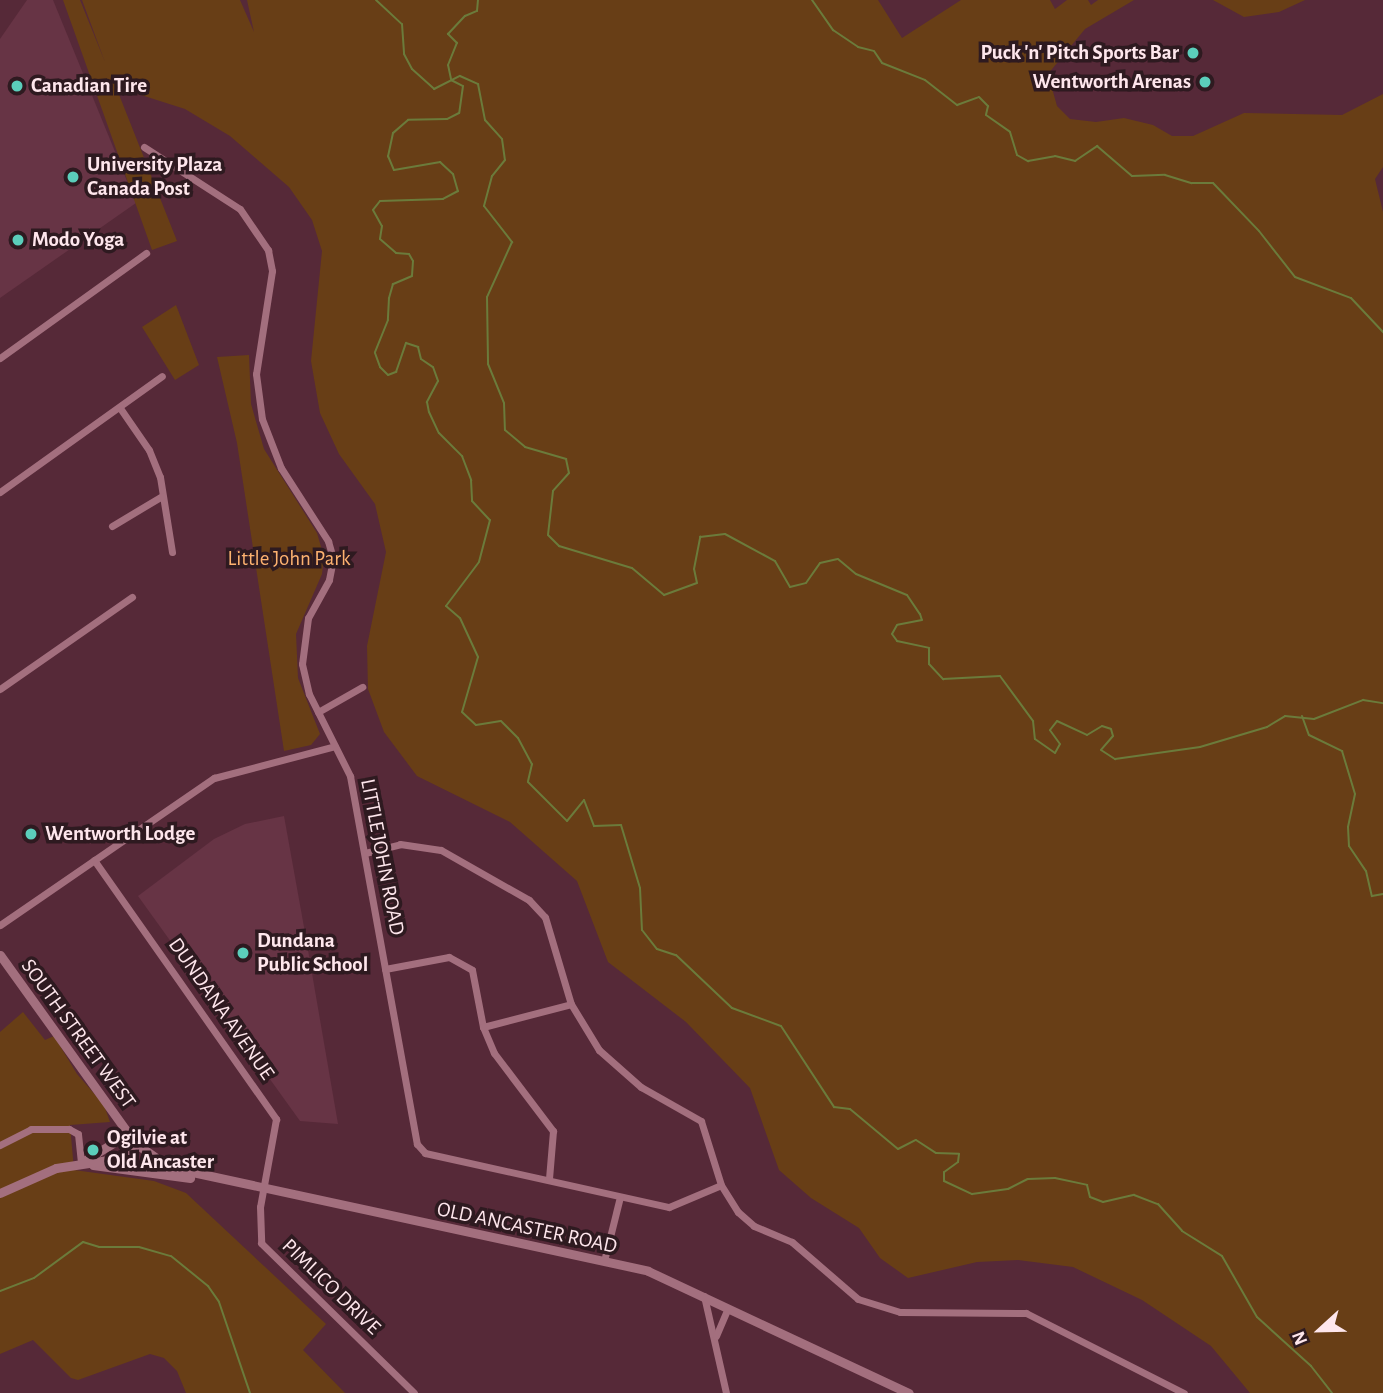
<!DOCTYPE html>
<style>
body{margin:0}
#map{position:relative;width:1383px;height:1393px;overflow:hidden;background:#562938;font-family:"Alegreya Sans",sans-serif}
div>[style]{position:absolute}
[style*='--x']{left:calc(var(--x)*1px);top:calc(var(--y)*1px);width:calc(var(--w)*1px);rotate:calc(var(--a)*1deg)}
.built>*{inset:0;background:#673445}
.green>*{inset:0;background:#683e16}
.stream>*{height:2px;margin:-1px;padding:0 1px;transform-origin:1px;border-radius:1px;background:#6b7b3b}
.minor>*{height:7px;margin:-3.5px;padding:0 3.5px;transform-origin:3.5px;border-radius:3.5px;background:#a36f7e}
.tertiary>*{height:9px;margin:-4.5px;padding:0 4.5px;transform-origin:4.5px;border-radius:4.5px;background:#a36f7e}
.dots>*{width:19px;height:19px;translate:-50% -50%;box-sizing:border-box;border:4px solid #2e1a20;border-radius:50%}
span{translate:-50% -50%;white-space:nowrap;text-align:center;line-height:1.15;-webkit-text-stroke:7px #2e1a20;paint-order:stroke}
.poi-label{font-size:21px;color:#fee6ec;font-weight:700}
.right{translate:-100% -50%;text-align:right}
.left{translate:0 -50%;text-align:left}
.park-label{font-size:21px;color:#fdb270}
.street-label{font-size:21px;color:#fee6ec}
.north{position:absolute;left:1285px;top:1295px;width:70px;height:70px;-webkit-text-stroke:5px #2e1a20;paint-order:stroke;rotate:248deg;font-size:19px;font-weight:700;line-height:28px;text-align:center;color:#fee6ec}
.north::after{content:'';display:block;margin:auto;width:24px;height:32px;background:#fee6ec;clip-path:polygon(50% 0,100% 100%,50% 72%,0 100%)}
</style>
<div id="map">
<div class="built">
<i style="clip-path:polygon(27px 0,53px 0,136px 203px,0 298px,0 39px)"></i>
<i style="clip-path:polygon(284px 816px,304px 927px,338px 1124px,300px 1121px,138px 896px,214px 839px,245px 824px)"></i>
</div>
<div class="green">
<i style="clip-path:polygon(63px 0,80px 0,105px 62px,82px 0,240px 0,254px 32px,247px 0,878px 0,902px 38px,961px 0,1050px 0,1055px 9px,1067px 0,1088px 0,1091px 5px,1098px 0,1134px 0,1085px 29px,1048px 74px,1057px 106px,1070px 119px,1096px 122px,1124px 118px,1153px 125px,1172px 136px,1193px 136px,1244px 113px,1342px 115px,1383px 94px,1383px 167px,1375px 179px,1383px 212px,1383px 1393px,1250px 1393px,1211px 1346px,1142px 1300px,1073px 1267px,1018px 1260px,977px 1262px,908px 1278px,880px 1258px,859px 1228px,811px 1198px,779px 1170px,750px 1088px,686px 1022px,608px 962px,577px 881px,510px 822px,417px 776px,384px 732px,368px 689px,367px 646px,386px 552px,375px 504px,339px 454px,320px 413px,311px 361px,322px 251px,312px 220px,289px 187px,230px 136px,185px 109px,116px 87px,177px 241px,152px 250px)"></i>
<i style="clip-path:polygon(1213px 0,1305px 0,1279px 12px,1244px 17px)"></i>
<i style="clip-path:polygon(176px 305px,199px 365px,175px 380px,142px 327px)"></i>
<i style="clip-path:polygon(249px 355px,251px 404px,264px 449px,317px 533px,324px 557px,322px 574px,296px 634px,298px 678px,320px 734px,311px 745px,284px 751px,237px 443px,217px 357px)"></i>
<i style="clip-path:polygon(23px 1012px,45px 1040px,54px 1036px,77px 1074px,104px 1105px,110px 1122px,70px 1125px,74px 1170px,154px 1181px,186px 1193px,326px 1324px,303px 1350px,345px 1393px,186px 1393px,177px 1371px,164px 1358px,150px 1354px,78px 1380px,71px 1378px,33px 1340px,0 1354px,0 1032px)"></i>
</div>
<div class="stream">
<i style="--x:376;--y:0;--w:35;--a:43"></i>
<i style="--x:402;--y:24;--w:30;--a:86"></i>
<i style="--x:404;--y:54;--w:17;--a:62"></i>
<i style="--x:412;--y:69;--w:30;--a:42"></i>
<i style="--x:434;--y:89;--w:29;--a:-27"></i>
<i style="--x:460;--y:76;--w:20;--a:24"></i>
<i style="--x:478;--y:84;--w:37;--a:79"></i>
<i style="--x:485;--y:120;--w:25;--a:48"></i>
<i style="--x:502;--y:139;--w:21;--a:82"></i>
<i style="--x:505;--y:160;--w:21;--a:129"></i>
<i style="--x:492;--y:176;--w:31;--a:105"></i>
<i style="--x:484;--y:206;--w:46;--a:52.1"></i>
<i style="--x:512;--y:242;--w:60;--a:114.4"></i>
<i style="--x:487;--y:297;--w:67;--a:89.1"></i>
<i style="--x:488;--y:364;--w:42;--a:67.7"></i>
<i style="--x:504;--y:403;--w:27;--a:88"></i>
<i style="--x:505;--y:430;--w:26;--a:40"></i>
<i style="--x:525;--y:447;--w:43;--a:16.3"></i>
<i style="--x:566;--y:459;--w:14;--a:78"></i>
<i style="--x:569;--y:473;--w:24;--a:132"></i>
<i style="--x:553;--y:491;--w:44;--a:96.5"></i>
<i style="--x:548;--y:535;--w:16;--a:45"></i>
<i style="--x:559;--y:546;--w:76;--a:16.8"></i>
<i style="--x:632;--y:568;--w:42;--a:40.2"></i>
<i style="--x:664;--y:595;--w:35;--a:-20"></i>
<i style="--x:697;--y:583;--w:14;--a:-102"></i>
<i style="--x:694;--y:569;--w:33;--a:-79"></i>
<i style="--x:700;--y:537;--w:25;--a:-7"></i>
<i style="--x:725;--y:534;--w:57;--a:28.4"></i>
<i style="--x:775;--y:561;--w:30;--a:60"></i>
<i style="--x:790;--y:587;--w:16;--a:-14"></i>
<i style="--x:806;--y:583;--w:24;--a:-55"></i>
<i style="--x:820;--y:563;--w:18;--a:-13"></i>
<i style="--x:838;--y:559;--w:23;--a:40"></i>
<i style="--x:856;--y:574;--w:55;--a:22.4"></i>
<i style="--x:907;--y:595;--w:23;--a:56"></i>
<i style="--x:920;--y:614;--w:6;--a:72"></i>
<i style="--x:922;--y:620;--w:25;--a:169"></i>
<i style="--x:897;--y:625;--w:10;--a:119"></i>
<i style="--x:892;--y:634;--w:9;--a:54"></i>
<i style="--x:897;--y:641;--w:33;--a:12"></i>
<i style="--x:929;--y:648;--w:16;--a:90"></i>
<i style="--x:929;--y:664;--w:21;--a:47"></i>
<i style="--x:943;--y:679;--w:57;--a:-3"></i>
<i style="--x:1000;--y:676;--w:56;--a:53.7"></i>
<i style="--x:1033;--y:721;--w:18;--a:84"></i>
<i style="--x:1035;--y:739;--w:24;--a:35"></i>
<i style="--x:1055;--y:753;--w:10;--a:-61"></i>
<i style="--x:1060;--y:744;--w:17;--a:-126"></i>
<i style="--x:1050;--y:730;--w:11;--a:-52"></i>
<i style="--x:1057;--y:721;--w:33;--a:25"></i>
<i style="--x:1087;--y:735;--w:17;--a:-31"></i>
<i style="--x:1102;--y:726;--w:9;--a:18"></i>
<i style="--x:1111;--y:729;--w:7;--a:74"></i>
<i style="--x:1113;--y:736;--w:18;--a:131"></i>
<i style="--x:1101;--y:750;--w:17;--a:33"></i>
<i style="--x:1115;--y:759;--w:86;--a:-8"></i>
<i style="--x:1200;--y:747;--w:70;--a:-16.6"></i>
<i style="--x:1267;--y:727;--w:21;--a:-31"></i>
<i style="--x:1285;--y:716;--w:29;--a:6"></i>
<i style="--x:1314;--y:719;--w:53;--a:-21.2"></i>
<i style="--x:1363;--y:700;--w:20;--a:9"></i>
<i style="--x:812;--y:0;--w:37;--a:55"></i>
<i style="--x:833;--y:30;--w:30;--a:34"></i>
<i style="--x:858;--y:47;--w:16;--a:14"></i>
<i style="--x:874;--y:51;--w:14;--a:56"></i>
<i style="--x:882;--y:63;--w:46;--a:21.6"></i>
<i style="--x:925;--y:80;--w:41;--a:38"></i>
<i style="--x:957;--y:105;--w:23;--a:-20"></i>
<i style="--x:979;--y:97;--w:13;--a:45"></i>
<i style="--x:988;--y:106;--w:9;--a:103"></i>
<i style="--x:986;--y:115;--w:29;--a:35"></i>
<i style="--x:1010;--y:132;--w:24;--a:73"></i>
<i style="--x:1017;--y:155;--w:13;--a:29"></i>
<i style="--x:1028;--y:161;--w:27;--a:-10"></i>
<i style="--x:1055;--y:156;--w:21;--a:14"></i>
<i style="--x:1075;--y:161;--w:27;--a:-34"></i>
<i style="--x:1097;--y:146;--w:46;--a:40.6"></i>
<i style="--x:1132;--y:176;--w:33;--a:-2"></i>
<i style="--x:1165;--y:175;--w:28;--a:17"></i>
<i style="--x:1192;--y:183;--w:21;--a:0"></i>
<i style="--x:1213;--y:183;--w:66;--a:46.2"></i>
<i style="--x:1259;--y:231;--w:58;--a:52"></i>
<i style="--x:1295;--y:277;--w:60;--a:20.6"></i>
<i style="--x:1351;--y:298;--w:47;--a:46.7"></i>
<i style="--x:451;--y:79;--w:14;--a:-102"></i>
<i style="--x:448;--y:65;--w:24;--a:-68"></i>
<i style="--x:457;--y:43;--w:13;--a:-135"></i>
<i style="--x:448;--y:34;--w:25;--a:-47"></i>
<i style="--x:465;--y:16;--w:13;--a:-23"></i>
<i style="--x:477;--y:11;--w:11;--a:-85"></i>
<i style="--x:451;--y:80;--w:13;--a:27"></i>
<i style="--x:463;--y:86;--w:27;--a:98"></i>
<i style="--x:459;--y:113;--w:13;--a:153"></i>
<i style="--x:447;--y:119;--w:39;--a:179"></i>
<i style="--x:408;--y:120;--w:20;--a:139"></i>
<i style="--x:393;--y:133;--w:24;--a:102"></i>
<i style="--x:388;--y:156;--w:15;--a:67"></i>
<i style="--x:394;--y:170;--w:47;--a:-9.9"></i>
<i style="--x:440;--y:162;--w:18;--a:43"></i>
<i style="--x:453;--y:174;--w:18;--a:74"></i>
<i style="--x:458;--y:191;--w:17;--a:152"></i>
<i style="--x:443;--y:199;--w:63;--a:178.2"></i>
<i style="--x:380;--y:201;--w:11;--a:128"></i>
<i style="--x:373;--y:210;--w:18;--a:61"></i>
<i style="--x:382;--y:226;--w:13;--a:99"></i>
<i style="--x:380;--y:239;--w:21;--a:41"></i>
<i style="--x:396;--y:253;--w:13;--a:4"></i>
<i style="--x:409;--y:254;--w:8;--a:60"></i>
<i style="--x:413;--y:261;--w:15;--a:94"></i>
<i style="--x:412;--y:276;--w:21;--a:157"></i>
<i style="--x:393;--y:284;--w:15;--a:106"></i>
<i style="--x:389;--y:298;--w:22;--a:93"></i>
<i style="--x:388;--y:320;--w:35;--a:112"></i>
<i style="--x:375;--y:353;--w:15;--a:70"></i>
<i style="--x:380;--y:367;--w:11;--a:45"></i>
<i style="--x:388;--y:375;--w:9;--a:-21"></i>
<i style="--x:396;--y:372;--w:31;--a:-71"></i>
<i style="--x:406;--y:343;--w:13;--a:18"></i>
<i style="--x:418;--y:347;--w:12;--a:76"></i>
<i style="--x:421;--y:359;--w:14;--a:34"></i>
<i style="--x:433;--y:367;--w:15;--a:70"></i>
<i style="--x:438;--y:381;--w:24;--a:118"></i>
<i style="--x:427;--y:402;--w:10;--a:79"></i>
<i style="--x:429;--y:412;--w:23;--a:65"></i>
<i style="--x:439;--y:433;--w:33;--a:45"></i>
<i style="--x:462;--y:456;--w:26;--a:69"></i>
<i style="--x:471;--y:480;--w:21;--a:87"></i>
<i style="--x:472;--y:501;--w:26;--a:47"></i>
<i style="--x:490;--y:520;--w:43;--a:104.7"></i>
<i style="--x:479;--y:562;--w:55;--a:126.9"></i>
<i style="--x:446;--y:606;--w:18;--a:41"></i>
<i style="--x:460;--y:618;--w:43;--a:65.2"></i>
<i style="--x:478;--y:657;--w:57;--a:106.2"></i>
<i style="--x:462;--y:712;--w:19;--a:43"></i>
<i style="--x:476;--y:725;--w:25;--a:-9"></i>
<i style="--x:501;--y:721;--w:24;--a:45"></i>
<i style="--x:518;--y:738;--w:30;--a:62"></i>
<i style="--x:532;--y:764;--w:18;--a:103"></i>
<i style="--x:528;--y:782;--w:55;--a:45"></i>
<i style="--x:567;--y:821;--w:27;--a:-51"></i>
<i style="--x:584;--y:800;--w:28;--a:69"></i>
<i style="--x:594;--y:826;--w:27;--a:-2"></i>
<i style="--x:621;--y:825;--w:66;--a:73.2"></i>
<i style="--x:640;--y:888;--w:42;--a:87.3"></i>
<i style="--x:642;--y:930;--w:24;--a:52"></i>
<i style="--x:657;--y:949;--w:20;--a:18"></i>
<i style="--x:676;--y:955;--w:77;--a:43.4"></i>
<i style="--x:732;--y:1008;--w:52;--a:20.2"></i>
<i style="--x:781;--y:1026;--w:97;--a:56.8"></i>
<i style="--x:834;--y:1107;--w:16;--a:7"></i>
<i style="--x:850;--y:1109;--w:62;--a:39.8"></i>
<i style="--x:898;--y:1149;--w:20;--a:-27"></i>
<i style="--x:916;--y:1140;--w:24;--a:33"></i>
<i style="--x:936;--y:1153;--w:23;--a:2"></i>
<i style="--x:959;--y:1154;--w:8;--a:97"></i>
<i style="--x:958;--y:1162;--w:17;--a:144"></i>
<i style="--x:944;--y:1172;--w:9;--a:90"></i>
<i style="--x:944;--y:1181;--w:31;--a:25"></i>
<i style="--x:972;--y:1194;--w:36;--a:-8"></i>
<i style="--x:1008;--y:1189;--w:22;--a:-27"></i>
<i style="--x:1028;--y:1179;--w:27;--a:-2"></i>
<i style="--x:1055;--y:1178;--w:33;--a:12"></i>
<i style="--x:1087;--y:1185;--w:12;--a:76"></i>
<i style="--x:1090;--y:1197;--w:14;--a:21"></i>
<i style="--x:1103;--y:1202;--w:32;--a:-13"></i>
<i style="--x:1134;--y:1195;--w:26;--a:21"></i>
<i style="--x:1158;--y:1204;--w:36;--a:48"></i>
<i style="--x:1182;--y:1231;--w:47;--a:32"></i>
<i style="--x:1222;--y:1256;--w:70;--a:60.2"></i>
<i style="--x:1257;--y:1317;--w:73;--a:42.2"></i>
<i style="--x:1311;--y:1366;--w:34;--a:52"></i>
<i style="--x:1302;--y:716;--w:20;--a:70"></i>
<i style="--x:1309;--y:735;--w:37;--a:26"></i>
<i style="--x:1342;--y:751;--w:45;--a:73.2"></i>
<i style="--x:1355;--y:794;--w:34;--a:102"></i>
<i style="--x:1348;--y:827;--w:19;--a:87"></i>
<i style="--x:1349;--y:846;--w:30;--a:56"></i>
<i style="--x:1366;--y:871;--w:26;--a:77"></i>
<i style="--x:1372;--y:896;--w:11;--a:-10"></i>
<i style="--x:0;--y:1291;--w:36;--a:-21"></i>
<i style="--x:34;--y:1278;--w:61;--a:-36.3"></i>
<i style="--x:83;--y:1242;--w:17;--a:17"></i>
<i style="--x:99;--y:1247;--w:40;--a:0"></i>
<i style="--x:139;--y:1247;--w:33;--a:16"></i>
<i style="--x:171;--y:1256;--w:48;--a:39"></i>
<i style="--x:208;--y:1286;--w:19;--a:55"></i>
<i style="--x:219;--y:1302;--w:96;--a:71.2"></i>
</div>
<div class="minor">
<i style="--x:144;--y:147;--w:114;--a:32.9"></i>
<i style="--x:240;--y:209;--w:50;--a:55.7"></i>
<i style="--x:268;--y:250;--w:21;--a:79"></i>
<i style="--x:272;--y:271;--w:104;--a:98.8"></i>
<i style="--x:256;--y:374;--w:45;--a:82.4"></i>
<i style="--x:262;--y:419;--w:53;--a:68.8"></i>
<i style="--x:281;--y:468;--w:87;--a:57.2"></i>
<i style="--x:328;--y:541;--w:19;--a:74"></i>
<i style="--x:333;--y:559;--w:21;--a:101"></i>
<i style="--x:329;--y:580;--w:43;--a:118.9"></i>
<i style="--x:308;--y:618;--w:46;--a:97.4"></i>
<i style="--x:302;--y:664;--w:31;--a:77"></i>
<i style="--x:309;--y:694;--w:92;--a:63.4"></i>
<i style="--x:350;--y:776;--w:374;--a:79.7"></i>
<i style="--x:417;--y:1144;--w:12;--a:48"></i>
<i style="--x:425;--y:1153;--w:250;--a:12.5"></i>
<i style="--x:669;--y:1207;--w:56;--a:-22.9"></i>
<i style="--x:0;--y:358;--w:180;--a:-35.7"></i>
<i style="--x:120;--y:408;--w:51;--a:55.4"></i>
<i style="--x:149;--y:450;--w:29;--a:68"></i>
<i style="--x:160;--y:477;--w:76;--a:80.9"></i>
<i style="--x:0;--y:492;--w:199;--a:-35.6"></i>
<i style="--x:112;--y:526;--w:58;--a:-31"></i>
<i style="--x:0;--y:689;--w:161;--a:-34.9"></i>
<i style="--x:318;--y:712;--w:51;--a:-29.6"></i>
<i style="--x:365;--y:853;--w:36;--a:-14"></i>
<i style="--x:400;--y:844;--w:41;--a:8.3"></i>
<i style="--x:441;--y:850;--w:101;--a:29.6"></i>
<i style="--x:529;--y:900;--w:23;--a:47"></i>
<i style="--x:545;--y:917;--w:91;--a:73.4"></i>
<i style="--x:571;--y:1004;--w:54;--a:58.7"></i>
<i style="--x:599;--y:1050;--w:56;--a:41.4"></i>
<i style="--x:641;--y:1087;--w:69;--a:29.5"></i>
<i style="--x:701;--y:1121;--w:67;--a:72.6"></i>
<i style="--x:721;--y:1185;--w:32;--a:58"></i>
<i style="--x:738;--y:1212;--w:21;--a:41"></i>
<i style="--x:754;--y:1226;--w:41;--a:22.8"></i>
<i style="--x:792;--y:1242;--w:87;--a:40.8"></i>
<i style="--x:858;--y:1299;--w:44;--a:17.2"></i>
<i style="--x:900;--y:1312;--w:126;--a:0.5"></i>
<i style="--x:1026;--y:1313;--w:177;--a:26.9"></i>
<i style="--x:94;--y:860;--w:317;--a:54.9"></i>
<i style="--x:276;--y:1119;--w:89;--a:100.3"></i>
<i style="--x:260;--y:1207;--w:36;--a:88"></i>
<i style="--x:261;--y:1243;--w:214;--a:44.4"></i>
<i style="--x:0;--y:925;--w:260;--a:-34.5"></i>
<i style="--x:214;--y:778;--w:125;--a:-14.8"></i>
<i style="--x:385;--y:969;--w:65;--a:-10.6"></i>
<i style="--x:449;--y:957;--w:26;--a:29"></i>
<i style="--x:472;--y:970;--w:58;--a:79.1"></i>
<i style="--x:483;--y:1027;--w:28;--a:67"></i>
<i style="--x:494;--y:1053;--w:98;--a:52.9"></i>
<i style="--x:553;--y:1131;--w:48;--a:94.8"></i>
<i style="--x:483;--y:1027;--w:91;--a:-14.6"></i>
<i style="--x:0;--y:1145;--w:35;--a:-27"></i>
<i style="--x:31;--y:1129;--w:38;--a:0"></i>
<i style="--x:69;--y:1129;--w:10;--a:29"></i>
<i style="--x:78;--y:1134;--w:29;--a:84"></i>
<i style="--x:604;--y:1261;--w:66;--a:-76"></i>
<i style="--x:704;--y:1296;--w:99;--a:77.2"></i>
<i style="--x:716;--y:1336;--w:30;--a:-67"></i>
</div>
<div class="tertiary">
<i style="--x:0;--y:955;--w:231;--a:54.3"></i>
<i style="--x:135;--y:1143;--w:42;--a:35.2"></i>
<i style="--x:169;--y:1167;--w:490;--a:12.2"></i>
<i style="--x:648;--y:1271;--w:288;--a:25.1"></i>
<i style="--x:82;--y:1162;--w:54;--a:-31.3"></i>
<i style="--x:93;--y:1165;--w:98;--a:7.6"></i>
<i style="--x:0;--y:1193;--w:61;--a:-24.1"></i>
<i style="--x:56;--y:1168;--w:66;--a:-8.7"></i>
<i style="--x:121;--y:1158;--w:21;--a:-47"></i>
</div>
<div class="dots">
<i style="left:1193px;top:53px;background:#5bcebb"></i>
<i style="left:1205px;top:82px;background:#5bcebb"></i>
<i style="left:17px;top:86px;background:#5bcebb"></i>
<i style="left:73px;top:177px;background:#5bcebb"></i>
<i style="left:18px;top:240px;background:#5bcebb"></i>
<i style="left:31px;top:834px;background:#5bcebb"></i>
<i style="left:243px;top:953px;background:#5bcebb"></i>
<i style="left:93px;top:1150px;background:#5bcebb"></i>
</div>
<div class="poi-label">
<span class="right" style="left:1179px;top:53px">Puck 'n' Pitch Sports Bar</span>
<span class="right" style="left:1191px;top:82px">Wentworth Arenas</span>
<span class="left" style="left:31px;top:86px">Canadian Tire</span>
<span class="left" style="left:87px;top:177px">University Plaza<br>Canada Post</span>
<span class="left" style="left:32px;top:240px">Modo Yoga</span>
<span class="left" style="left:45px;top:834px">Wentworth Lodge</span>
<span class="left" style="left:257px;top:953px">Dundana<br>Public School</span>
<span class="left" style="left:107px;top:1150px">Ogilvie at<br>Old Ancaster</span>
</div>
<div class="park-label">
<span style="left:289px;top:559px">Little John Park</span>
</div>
<div class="street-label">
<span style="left:382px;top:857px;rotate:79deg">LITTLE JOHN ROAD</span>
<span style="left:221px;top:1009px;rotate:55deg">DUNDANA AVENUE</span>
<span style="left:78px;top:1034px;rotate:54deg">SOUTH STREET WEST</span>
<span style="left:527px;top:1228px;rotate:12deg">OLD ANCASTER ROAD</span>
<span style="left:331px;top:1287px;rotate:44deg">PIMLICO DRIVE</span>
</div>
<div class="north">N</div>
</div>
